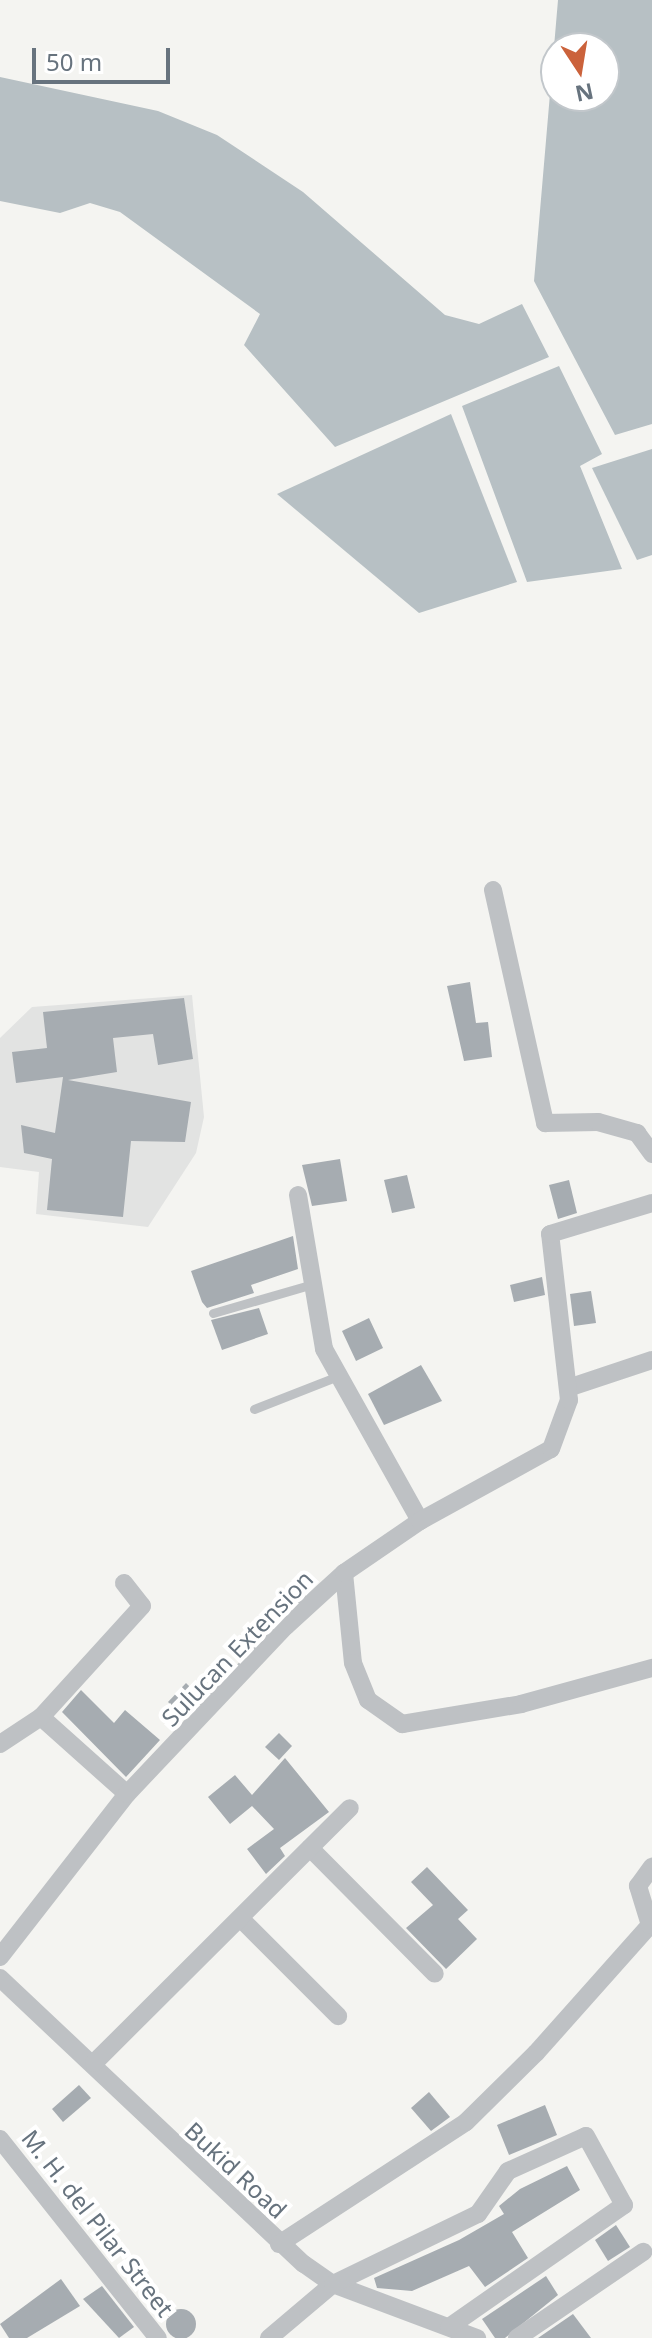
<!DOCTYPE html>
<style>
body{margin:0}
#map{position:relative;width:652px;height:2338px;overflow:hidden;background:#f4f4f1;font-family:"Noto Sans",sans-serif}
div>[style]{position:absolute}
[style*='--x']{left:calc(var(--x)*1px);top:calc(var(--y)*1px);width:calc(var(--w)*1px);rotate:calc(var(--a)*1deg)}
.built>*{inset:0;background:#e2e3e2}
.water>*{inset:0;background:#b7c0c4}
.building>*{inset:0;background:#a6acb1}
.round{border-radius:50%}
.service>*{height:9px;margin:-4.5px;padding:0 4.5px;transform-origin:4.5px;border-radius:4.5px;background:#bec1c4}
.minor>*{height:18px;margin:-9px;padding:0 9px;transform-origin:9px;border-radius:9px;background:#bec1c4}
span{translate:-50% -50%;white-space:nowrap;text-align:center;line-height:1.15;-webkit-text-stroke:8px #fff;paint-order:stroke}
.street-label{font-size:24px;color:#67737e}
.north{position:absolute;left:540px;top:32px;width:80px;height:80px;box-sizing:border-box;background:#fff;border:2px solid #c2c7cb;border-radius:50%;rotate:168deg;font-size:22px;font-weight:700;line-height:32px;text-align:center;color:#67737e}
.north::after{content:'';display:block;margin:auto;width:28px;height:36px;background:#cb623b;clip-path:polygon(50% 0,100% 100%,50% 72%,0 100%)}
.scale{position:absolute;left:32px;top:48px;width:138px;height:36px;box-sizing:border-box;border:4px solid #67737e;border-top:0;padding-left:10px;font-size:24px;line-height:28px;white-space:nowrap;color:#67737e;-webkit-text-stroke:6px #fff;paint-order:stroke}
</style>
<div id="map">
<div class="built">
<i style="clip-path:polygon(192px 995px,204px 1117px,196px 1153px,148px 1227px,36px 1214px,39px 1172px,0 1167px,0 1038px,32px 1007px)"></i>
</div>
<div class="water">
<i style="clip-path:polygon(evenodd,558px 0,652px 0,652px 424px,615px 435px,534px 281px,558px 0,556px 48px,604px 48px,604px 96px,556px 96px,556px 48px)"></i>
<i style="clip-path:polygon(0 77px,158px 111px,217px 135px,303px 192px,445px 315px,479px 324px,522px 304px,549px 357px,335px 447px,244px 345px,260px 314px,120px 212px,90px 203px,60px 213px,0 201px)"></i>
<i style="clip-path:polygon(559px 366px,602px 454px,580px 466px,622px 569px,527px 582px,462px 406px)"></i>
<i style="clip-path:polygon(451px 414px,517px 582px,419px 613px,277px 494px)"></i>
<i style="clip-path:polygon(652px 449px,652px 555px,637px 560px,592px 468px)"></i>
</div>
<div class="building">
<i style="clip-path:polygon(470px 982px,476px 1023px,488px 1022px,492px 1057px,464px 1061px,447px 986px)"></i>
<i style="clip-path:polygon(184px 998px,193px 1059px,158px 1065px,153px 1034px,113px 1038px,117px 1072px,68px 1080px,191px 1102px,185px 1142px,131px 1141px,123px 1217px,47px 1210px,52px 1159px,24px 1153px,21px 1125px,55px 1133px,63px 1077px,16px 1083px,12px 1052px,47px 1048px,43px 1012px)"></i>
<i style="clip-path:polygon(340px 1159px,347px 1201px,312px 1206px,302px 1165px)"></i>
<i style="clip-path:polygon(407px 1175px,415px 1208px,392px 1213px,384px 1180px)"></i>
<i style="clip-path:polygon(569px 1180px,577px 1213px,558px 1219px,549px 1185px)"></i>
<i style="clip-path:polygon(293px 1236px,298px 1269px,251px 1285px,254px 1293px,207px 1308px,202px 1302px,191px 1271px)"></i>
<i style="clip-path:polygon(542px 1277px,545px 1295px,514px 1302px,510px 1285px)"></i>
<i style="clip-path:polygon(591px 1291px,596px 1323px,574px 1326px,570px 1294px)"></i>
<i style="clip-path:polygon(259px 1308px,268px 1334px,222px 1350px,211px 1320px)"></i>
<i style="clip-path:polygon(369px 1318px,383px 1348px,356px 1361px,342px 1331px)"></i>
<i style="clip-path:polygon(421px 1365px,442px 1401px,384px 1425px,368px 1394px)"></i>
<i style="clip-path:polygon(186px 1683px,201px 1698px,184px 1717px,168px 1702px)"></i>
<i style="clip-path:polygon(81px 1690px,114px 1723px,125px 1710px,160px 1740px,126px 1777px,62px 1712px)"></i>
<i style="clip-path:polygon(279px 1733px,292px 1746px,279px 1760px,265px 1747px)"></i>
<i style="clip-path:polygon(285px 1758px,329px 1812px,280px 1848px,285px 1856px,266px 1874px,247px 1849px,274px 1829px,252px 1806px,230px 1824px,208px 1797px,235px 1775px,252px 1795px)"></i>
<i style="clip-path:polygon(427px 1867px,468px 1910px,458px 1919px,477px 1939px,446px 1969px,406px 1928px,433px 1905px,411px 1882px)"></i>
<i style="clip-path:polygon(79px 2085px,91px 2098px,63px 2122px,52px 2109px)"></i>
<i style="clip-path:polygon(429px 2092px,450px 2117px,431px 2131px,411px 2108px)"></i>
<i style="clip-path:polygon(545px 2105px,557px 2135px,509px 2155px,497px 2125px)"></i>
<i style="clip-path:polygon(567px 2166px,580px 2190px,512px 2232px,528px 2258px,485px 2287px,469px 2266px,412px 2291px,377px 2288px,374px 2278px,459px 2240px,504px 2214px,499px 2206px,520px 2189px)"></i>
<i style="clip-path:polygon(616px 2225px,630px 2247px,608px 2261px,595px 2240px)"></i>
<i style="clip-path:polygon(546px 2276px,558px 2295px,505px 2338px,495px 2338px,482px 2319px)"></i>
<i style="clip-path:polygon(61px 2279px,80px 2306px,27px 2338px,9px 2338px,0 2324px)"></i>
<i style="clip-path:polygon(102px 2286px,134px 2327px,119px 2338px,83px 2299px)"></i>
<i class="round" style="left:166px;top:2309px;width:30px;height:30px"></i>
<i style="clip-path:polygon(573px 2314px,591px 2338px,538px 2338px)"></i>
</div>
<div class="service">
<i style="--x:213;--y:1313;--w:104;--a:-16.2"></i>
<i style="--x:254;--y:1409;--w:90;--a:-21.4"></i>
</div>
<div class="minor">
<i style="--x:493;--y:890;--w:239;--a:77.4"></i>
<i style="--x:545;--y:1123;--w:53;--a:-1.1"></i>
<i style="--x:598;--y:1122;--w:41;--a:15.8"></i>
<i style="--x:637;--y:1133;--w:26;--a:54"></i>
<i style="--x:298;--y:1195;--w:156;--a:80.4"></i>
<i style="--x:324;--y:1349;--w:197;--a:60.8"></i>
<i style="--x:568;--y:1388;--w:89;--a:-18.4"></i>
<i style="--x:344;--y:1573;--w:90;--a:84.3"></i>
<i style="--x:353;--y:1663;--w:40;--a:68"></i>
<i style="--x:368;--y:1700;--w:42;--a:35.2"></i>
<i style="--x:402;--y:1724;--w:121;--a:-9.5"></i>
<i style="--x:521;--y:1704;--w:136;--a:-15.4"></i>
<i style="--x:124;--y:1583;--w:29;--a:52"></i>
<i style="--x:142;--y:1606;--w:150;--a:132.3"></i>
<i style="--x:41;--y:1717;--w:115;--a:41.8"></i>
<i style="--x:0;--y:1744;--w:49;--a:-33.4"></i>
<i style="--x:310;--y:1848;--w:177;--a:45.2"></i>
<i style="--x:242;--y:1920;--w:136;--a:45"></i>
<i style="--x:0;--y:1957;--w:207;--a:-52.1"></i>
<i style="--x:127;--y:1794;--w:231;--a:-46.6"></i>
<i style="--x:286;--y:1626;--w:79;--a:-42.4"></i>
<i style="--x:344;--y:1573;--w:92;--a:-34.4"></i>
<i style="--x:420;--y:1521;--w:149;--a:-28.8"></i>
<i style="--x:551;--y:1449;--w:52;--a:-69.8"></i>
<i style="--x:569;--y:1400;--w:167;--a:-96.5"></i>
<i style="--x:550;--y:1234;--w:107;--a:-16.9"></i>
<i style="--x:0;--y:1978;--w:417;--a:43.3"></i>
<i style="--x:304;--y:2264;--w:35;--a:35"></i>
<i style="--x:333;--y:2284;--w:154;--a:20.6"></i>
<i style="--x:94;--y:2063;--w:361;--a:-44.9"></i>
<i style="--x:0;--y:2139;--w:254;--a:51.6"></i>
<i style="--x:279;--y:2244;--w:223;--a:-33.1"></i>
<i style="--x:466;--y:2122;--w:98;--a:-44.6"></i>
<i style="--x:536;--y:2053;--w:171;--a:-48.3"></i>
<i style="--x:650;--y:1925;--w:41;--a:-107.1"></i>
<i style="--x:638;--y:1886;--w:24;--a:-54"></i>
<i style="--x:269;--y:2338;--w:84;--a:-40.2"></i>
<i style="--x:333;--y:2284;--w:161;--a:-25.8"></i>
<i style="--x:478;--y:2214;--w:52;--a:-55.1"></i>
<i style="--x:508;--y:2171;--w:85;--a:-24.2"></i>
<i style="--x:586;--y:2136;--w:79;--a:61.2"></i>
<i style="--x:624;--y:2205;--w:213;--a:145.1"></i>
<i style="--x:517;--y:2338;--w:153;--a:-34.3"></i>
</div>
<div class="street-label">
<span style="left:237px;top:1648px;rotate:-46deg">Sulucan Extension</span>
<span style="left:236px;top:2170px;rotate:43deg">Bukid Road</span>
<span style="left:98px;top:2223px;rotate:52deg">M. H. del Pilar Street</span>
</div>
<div class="north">N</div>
<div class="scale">50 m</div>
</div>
